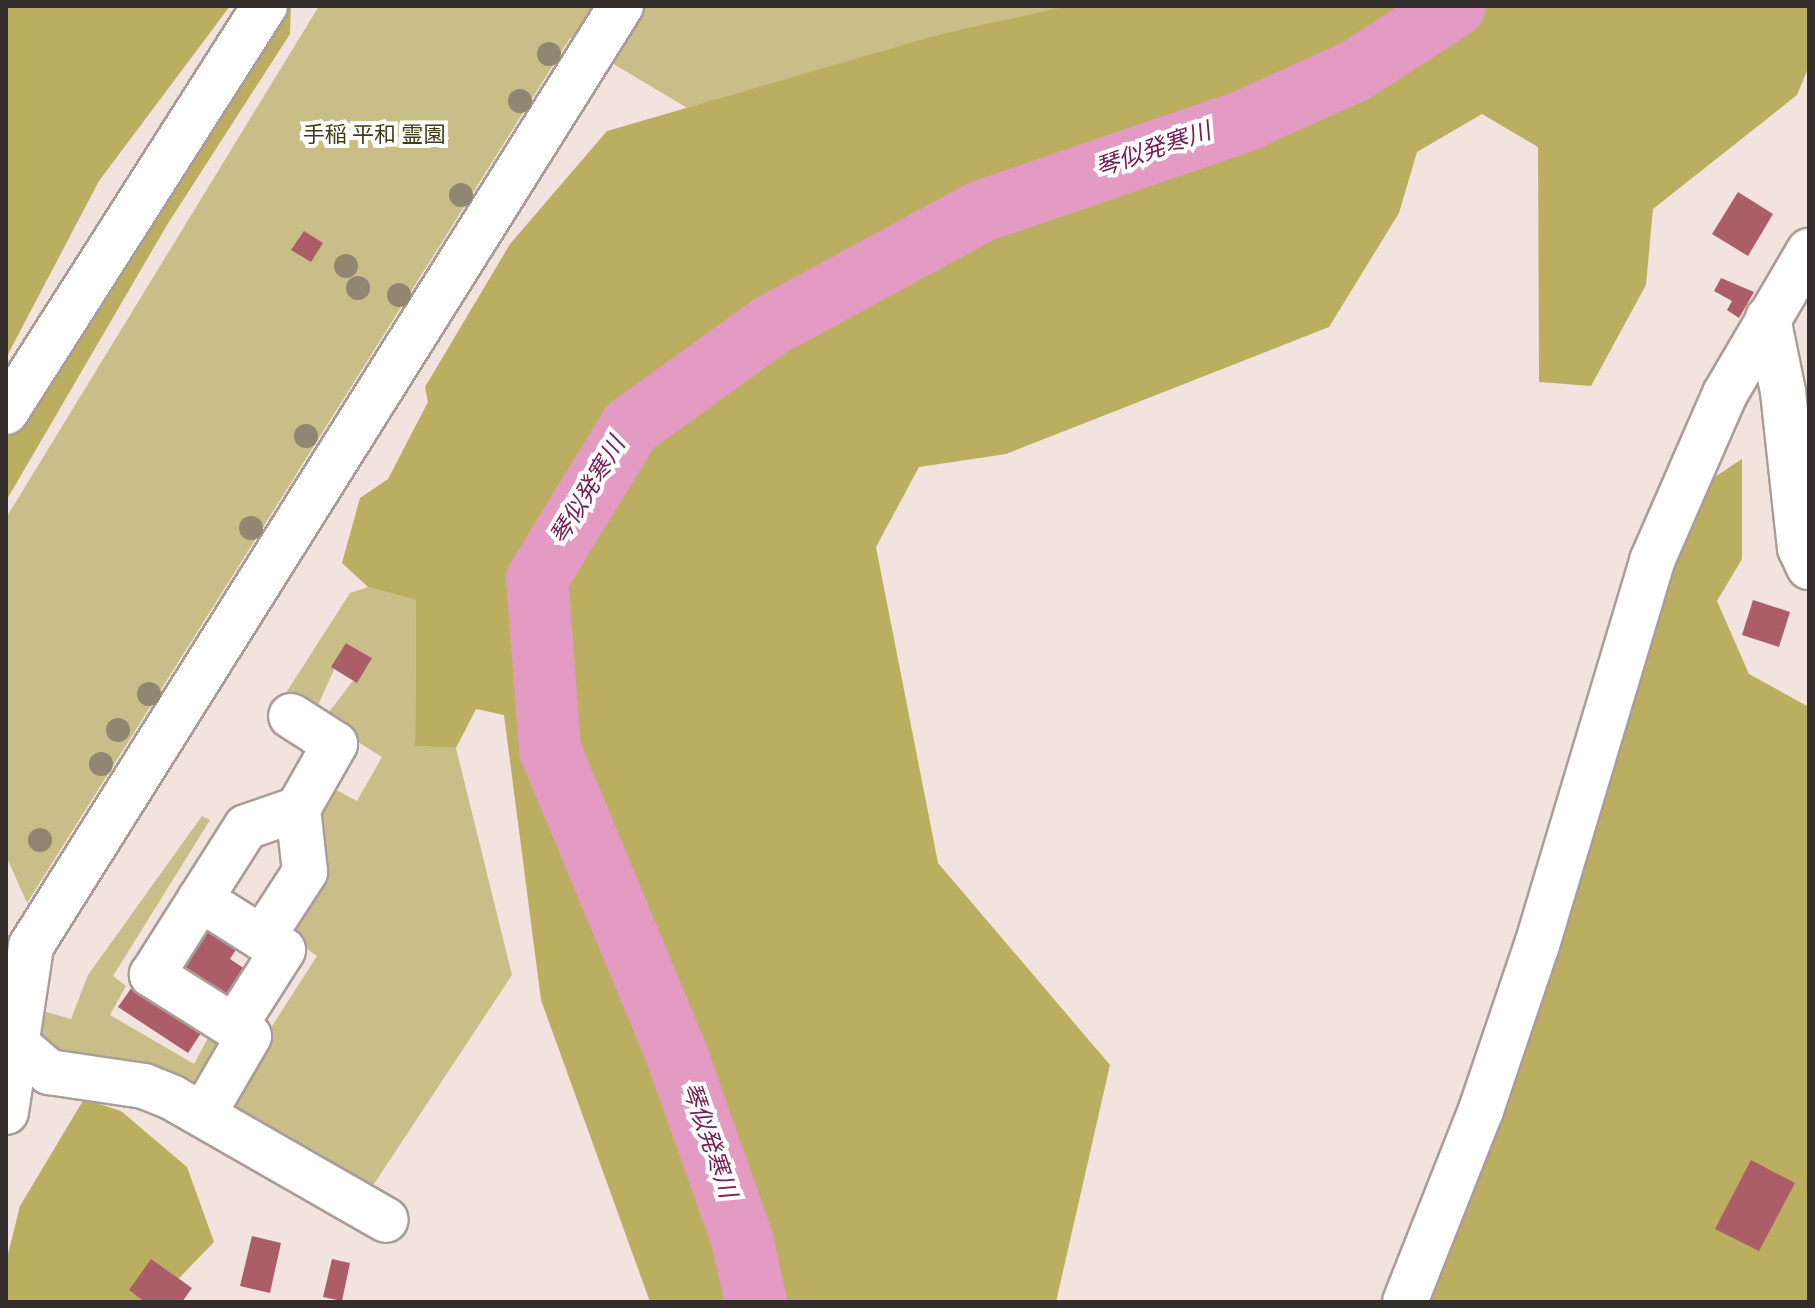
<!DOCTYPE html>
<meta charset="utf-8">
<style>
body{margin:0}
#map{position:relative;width:1815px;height:1308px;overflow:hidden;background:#f2e3de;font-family:Overpass,"Noto Sans JP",sans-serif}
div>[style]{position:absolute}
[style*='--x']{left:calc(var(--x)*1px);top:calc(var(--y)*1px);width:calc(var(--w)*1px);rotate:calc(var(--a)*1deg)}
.green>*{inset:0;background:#c9be87}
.forest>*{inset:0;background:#bcae60}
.river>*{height:62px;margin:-31px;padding:0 31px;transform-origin:31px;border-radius:31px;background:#e39bc4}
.building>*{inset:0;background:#ab5e67}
.roads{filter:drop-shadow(2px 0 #aa9d98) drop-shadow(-2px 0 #aa9d98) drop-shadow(0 2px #aa9d98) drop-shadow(0 -2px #aa9d98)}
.minor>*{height:44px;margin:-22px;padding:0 22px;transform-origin:22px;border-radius:22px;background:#fff}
.trees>*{width:24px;height:24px;margin:-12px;border-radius:50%;background:#918671}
span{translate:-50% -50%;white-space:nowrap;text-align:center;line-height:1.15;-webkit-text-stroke:8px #fff;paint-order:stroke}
.park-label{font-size:22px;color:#413a18}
.water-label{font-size:24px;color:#752258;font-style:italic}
.frame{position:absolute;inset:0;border:8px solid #332e2c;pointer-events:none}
</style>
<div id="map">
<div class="green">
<i style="clip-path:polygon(319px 6px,1081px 6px,689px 109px,570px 38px,27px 903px,6px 856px,6px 518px)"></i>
<i style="clip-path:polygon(368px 587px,416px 600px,415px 746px,456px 748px,512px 975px,368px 1193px,228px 1113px,227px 1096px,317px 956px,285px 934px,318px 817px,334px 789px,357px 801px,382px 757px,323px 720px,371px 657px,346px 643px,314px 714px,286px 693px,350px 593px)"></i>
<i style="clip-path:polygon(202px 816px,210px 820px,113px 976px,126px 986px,110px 1015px,194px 1064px,210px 1034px,228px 1045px,204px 1084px,185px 1088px,43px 1049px,32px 1008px,71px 1019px,88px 975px)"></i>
</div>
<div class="forest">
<i style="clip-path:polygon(6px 6px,230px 6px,99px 181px,6px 358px)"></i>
<i style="clip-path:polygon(284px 6px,291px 6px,290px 34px,167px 225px,6px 501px,6px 440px,23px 409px)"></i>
<i style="clip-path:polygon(1068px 6px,1809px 6px,1809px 66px,1797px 95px,1653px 209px,1646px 285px,1591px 386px,1539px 382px,1538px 147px,1482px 114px,1417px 152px,1399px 213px,1329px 327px,1006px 454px,919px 467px,876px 547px,938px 863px,1110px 1065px,1056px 1302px,650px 1302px,541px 1000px,504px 715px,476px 709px,456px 748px,415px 746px,416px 600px,368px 587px,342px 563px,360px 498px,388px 479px,428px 402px,425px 387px,510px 244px,607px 131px,941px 34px)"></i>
<i style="clip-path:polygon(1742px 459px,1742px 559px,1717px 601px,1749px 674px,1809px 707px,1809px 1302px,1427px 1302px,1651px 620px,1701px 486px)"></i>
<i style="clip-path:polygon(84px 1099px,121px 1111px,187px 1167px,214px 1242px,156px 1302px,6px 1302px,6px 1262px,20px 1206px)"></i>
</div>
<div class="river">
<i style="--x:756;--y:1302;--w:65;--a:-102.5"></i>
<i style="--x:742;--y:1239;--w:195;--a:-109.5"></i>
<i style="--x:677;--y:1055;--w:330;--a:-112.6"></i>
<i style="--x:550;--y:750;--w:171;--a:-94.3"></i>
<i style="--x:537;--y:579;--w:178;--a:-58.5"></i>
<i style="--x:630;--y:427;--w:173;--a:-35.8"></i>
<i style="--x:770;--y:326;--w:241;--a:-28.5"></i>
<i style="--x:982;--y:211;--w:275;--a:-18.9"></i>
<i style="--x:1242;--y:122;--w:124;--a:-24.3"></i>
<i style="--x:1355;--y:71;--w:119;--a:-33"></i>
</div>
<div class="building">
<i style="clip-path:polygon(1738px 192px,1773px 214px,1748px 256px,1712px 234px)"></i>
<i style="clip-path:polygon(304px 231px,323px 243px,311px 262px,291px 250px)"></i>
<i style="clip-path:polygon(1721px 278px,1754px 292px,1739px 318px,1727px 310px,1732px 301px,1714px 291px)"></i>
<i style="clip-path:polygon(1753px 600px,1790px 612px,1779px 647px,1742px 635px)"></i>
<i style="clip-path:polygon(346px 643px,372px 658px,357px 683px,331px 667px)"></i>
<i style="clip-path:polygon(196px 921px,237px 948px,230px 959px,245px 969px,225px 1000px,168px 962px)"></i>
<i style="clip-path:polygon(132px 987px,201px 1033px,188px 1053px,118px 1007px)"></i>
<i style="clip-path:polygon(1751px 1160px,1795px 1183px,1759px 1251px,1715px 1229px)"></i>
<i style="clip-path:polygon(252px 1236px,281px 1243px,270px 1293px,240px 1286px)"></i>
<i style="clip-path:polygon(151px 1259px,192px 1288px,182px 1302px,145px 1302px,129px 1290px)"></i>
<i style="clip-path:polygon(332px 1259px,350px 1263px,342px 1301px,323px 1297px)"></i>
</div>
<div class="roads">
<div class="minor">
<i style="--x:1768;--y:318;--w:76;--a:78.5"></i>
<i style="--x:1783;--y:392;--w:157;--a:83.8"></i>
<i style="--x:1800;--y:548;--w:21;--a:65"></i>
<i style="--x:6;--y:412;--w:482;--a:-57.5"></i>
<i style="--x:200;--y:899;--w:73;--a:32.2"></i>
<i style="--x:234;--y:1027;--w:91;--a:-57.5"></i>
<i style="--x:283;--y:950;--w:24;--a:-150"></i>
<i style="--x:262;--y:938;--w:79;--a:-56.9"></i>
<i style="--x:305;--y:872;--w:63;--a:-96.3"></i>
<i style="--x:6;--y:1035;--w:57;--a:40.7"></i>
<i style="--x:49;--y:1072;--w:96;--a:8.4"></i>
<i style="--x:144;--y:1086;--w:31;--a:22"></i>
<i style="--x:173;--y:1098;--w:245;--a:29.8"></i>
<i style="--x:6;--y:1112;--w:168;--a:-81.4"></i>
<i style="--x:31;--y:946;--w:1110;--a:-57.89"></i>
<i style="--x:203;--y:1115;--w:91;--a:-59.8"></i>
<i style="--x:249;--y:1036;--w:115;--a:-147.8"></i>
<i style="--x:152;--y:975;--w:175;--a:-57.6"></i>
<i style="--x:246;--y:827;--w:55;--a:-19.1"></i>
<i style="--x:298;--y:809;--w:75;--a:-60.4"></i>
<i style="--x:335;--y:744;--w:52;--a:-147.5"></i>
<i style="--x:1405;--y:1302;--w:206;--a:-68.4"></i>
<i style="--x:1481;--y:1110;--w:174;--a:-71.3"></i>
<i style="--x:1537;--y:945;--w:401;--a:-73.3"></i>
<i style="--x:1652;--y:561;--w:182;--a:-66.4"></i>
<i style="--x:1725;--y:394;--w:166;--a:-59.6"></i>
</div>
</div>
<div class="trees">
<i style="left:549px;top:54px"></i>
<i style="left:520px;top:101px"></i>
<i style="left:461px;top:195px"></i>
<i style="left:346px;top:266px"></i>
<i style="left:358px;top:288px"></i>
<i style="left:399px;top:295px"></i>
<i style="left:306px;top:436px"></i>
<i style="left:251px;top:528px"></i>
<i style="left:149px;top:694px"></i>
<i style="left:118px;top:730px"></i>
<i style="left:101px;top:764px"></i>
<i style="left:40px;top:840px"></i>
</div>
<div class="park-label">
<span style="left:374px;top:137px">手稲 平和 霊園</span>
</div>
<div class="water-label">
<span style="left:1154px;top:152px;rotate:-19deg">琴似発寒川</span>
<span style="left:590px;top:492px;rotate:-59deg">琴似発寒川</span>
<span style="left:707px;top:1141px;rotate:71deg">琴似発寒川</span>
</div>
<div class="frame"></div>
</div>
